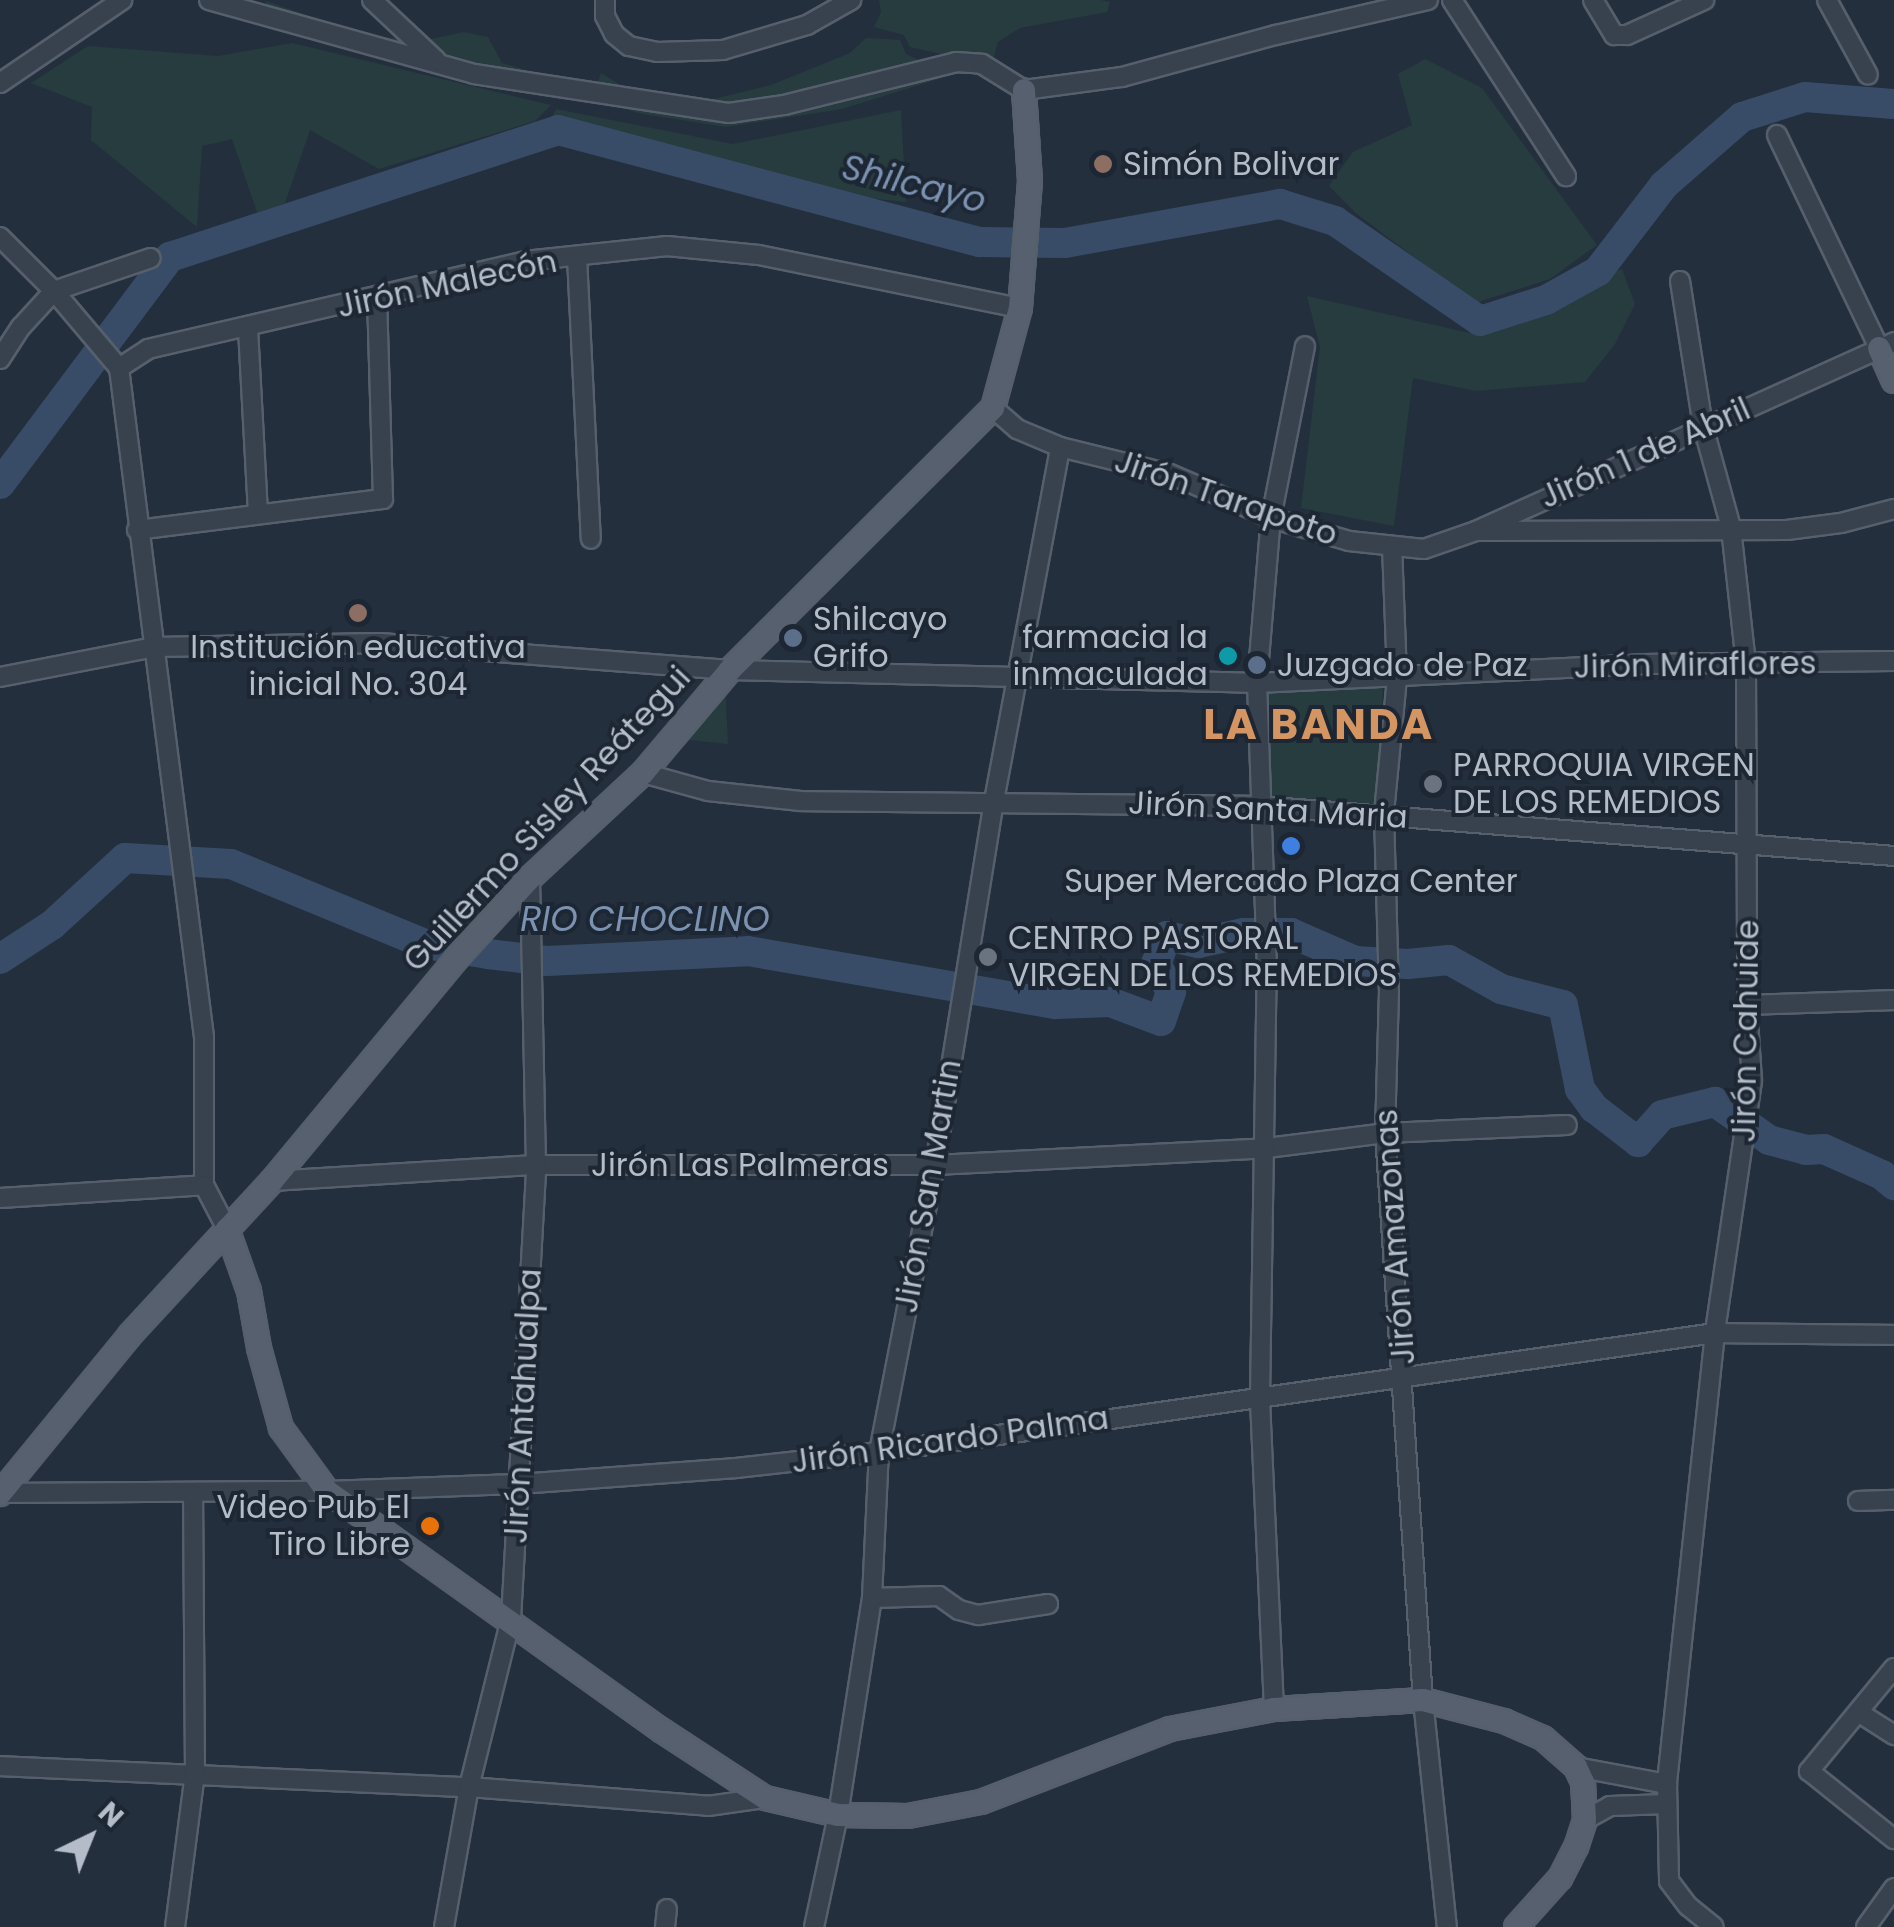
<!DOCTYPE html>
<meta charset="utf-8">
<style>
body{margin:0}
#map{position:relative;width:1894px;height:1927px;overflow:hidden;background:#242f3e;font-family:Poppins,sans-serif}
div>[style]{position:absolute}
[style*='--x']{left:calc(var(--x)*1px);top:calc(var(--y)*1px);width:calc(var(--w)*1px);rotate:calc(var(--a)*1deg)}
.green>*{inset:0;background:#263c3f}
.river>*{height:30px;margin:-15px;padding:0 15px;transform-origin:15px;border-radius:15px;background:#394c67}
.roads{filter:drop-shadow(2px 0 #565f6c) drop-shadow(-2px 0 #565f6c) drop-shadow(0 2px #565f6c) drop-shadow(0 -2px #565f6c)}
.minor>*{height:18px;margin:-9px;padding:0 9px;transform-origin:9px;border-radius:9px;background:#38414e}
.major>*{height:22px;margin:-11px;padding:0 11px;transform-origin:11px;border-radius:11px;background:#56606e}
.dots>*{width:28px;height:28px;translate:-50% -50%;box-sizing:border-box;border:5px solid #1d2633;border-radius:50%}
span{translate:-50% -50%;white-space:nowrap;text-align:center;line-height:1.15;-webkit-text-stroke:8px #1d2633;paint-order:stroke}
.poi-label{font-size:32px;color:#b4bcc9}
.left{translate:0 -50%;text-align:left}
.right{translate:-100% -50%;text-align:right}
.street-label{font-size:32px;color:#b4bcc9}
.water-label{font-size:35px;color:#7c92b1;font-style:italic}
.district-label{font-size:42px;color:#d59563;font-weight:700;letter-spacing:2.5px}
.north{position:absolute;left:40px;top:1787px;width:100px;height:100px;-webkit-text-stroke:8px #1d2633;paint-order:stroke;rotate:43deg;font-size:28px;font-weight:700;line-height:40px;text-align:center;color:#b4bcc9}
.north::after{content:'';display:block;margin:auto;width:35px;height:45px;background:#b4bcc9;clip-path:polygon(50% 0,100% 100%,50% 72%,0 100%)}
</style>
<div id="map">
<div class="green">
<i style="clip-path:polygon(879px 0,1101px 0,1110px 2px,1107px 12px,1020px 28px,998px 42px,992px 63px,980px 74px,961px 73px,958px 58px,910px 47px,904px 35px,874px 27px,881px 12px)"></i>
<i style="clip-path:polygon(266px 1px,367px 36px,396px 38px,394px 26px,414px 23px,431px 39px,464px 32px,488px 37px,502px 63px,595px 90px,601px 73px,622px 86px,709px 100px,771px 85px,850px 53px,866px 38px,900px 40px,906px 54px,930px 66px,954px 66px,951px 75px,842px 109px,726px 127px,643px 114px,262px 10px)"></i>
<i style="clip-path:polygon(292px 43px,551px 105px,535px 121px,379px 169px,310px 130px,285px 203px,258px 215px,232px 139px,202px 146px,197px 227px,91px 140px,92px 107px,31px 83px,88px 46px,218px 56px)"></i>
<i style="clip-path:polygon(1425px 59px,1482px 88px,1597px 245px,1550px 279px,1475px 303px,1357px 214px,1329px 186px,1353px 152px,1412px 125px,1398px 74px)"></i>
<i style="clip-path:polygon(556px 109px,733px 144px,901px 110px,906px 202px,848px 196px,648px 143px,549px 123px)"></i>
<i style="clip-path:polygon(1622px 269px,1635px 304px,1615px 344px,1585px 382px,1476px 391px,1413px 378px,1394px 526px,1301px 508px,1320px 347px,1307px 296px,1474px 334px)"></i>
<i style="clip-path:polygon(725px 680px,728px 744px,669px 738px)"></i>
<i style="clip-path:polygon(1383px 686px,1379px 807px,1262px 795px,1264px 689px)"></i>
</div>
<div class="river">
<i style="--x:0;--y:484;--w:284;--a:-53.2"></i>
<i style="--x:170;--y:257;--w:408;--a:-18.1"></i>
<i style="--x:558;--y:130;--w:436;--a:14.9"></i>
<i style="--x:979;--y:242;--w:86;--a:0.7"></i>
<i style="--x:1065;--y:243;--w:219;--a:-10.3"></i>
<i style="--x:1280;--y:204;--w:58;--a:17.2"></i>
<i style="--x:1335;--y:221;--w:176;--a:34.6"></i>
<i style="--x:1480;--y:321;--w:69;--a:-17.7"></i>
<i style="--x:1546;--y:300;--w:60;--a:-29.1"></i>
<i style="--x:1598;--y:271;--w:108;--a:-52.5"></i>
<i style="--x:1664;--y:185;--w:103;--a:-41.1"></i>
<i style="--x:1742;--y:117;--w:66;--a:-17.6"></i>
<i style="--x:1805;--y:97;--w:89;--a:4.5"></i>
<i style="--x:0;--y:959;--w:62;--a:-33.2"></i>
<i style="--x:52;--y:925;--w:99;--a:-42.5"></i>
<i style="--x:125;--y:858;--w:106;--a:3.2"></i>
<i style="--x:231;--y:864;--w:210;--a:22.4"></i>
<i style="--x:425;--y:944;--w:64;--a:9"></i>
<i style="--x:488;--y:954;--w:59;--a:6.8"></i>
<i style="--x:547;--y:961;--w:201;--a:-2.8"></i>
<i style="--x:748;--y:951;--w:312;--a:9.8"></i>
<i style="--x:1055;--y:1004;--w:55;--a:-2.1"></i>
<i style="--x:1110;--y:1002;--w:54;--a:20.4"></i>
<i style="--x:1161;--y:1021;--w:31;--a:-71"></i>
<i style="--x:1171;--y:992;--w:32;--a:-118"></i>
<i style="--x:1156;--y:964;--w:30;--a:-69"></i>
<i style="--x:1167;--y:936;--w:32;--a:13"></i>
<i style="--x:1198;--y:943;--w:47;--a:-12.3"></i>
<i style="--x:1244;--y:933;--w:47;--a:0"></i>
<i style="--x:1291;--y:933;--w:70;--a:23.6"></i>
<i style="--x:1355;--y:961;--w:53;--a:3.2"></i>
<i style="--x:1408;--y:964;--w:41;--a:-5.6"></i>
<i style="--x:1449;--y:960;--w:60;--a:29.1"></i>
<i style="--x:1501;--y:989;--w:64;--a:14.5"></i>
<i style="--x:1563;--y:1005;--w:86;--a:78.6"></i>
<i style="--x:1580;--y:1089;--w:24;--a:54"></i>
<i style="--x:1594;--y:1108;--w:56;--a:37.7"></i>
<i style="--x:1638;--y:1142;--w:36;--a:-48"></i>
<i style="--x:1662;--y:1115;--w:55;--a:-13.8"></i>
<i style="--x:1715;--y:1102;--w:66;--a:35.1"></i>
<i style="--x:1769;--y:1140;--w:38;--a:15"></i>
<i style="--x:1806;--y:1150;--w:18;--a:-3"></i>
<i style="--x:1824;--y:1149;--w:64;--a:24.1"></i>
<i style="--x:1882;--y:1175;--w:16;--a:40"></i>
</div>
<div class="roads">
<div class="minor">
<i style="--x:209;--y:0;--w:275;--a:15.6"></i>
<i style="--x:474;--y:74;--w:258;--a:8.7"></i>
<i style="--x:729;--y:113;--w:56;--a:-8.3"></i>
<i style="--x:784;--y:105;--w:177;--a:-14"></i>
<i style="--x:956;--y:62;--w:26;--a:4"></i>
<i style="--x:982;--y:64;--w:49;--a:31.8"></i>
<i style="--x:1024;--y:90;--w:99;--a:-7.6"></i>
<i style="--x:1122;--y:77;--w:160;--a:-15.3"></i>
<i style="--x:1276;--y:35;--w:156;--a:-13"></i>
<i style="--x:372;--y:0;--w:88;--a:43.2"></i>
<i style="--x:605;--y:0;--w:16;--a:90"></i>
<i style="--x:605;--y:16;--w:20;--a:63"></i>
<i style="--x:614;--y:34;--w:19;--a:39"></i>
<i style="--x:629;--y:46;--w:29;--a:12"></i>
<i style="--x:657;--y:52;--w:66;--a:-1.7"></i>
<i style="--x:723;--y:50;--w:88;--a:-16.6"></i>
<i style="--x:807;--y:25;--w:51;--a:-29.6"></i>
<i style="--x:1452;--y:0;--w:210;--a:57.1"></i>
<i style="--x:1593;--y:0;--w:41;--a:59"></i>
<i style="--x:1614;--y:35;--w:13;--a:0"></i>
<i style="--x:1627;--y:35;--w:85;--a:-24.4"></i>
<i style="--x:1827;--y:0;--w:85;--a:61.3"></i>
<i style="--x:0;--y:83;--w:148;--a:-34.2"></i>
<i style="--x:1777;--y:135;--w:236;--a:64.4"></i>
<i style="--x:0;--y:237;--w:76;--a:45"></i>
<i style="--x:54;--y:291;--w:101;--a:49.8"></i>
<i style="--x:119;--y:368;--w:674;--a:82.76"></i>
<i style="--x:204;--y:1037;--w:148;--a:90"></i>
<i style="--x:577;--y:257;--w:282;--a:87.2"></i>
<i style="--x:1680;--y:281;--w:147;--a:81"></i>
<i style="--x:1703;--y:426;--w:106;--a:74.6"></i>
<i style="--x:1731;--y:528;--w:136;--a:83.7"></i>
<i style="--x:1746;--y:663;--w:342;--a:89.8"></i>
<i style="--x:1747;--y:1005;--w:76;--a:86.2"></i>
<i style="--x:1752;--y:1081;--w:255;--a:98.4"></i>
<i style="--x:1715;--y:1333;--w:454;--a:96.1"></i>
<i style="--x:1667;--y:1784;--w:97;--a:88.8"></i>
<i style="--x:1669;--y:1881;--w:31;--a:53"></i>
<i style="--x:1688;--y:1906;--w:33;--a:39"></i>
<i style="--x:248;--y:329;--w:185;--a:86.9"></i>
<i style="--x:0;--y:359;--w:38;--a:-57"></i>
<i style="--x:21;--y:327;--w:49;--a:-47.5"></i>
<i style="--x:54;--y:291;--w:102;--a:-18.8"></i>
<i style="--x:119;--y:368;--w:35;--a:-33"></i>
<i style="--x:148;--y:349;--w:387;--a:-13.1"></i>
<i style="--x:525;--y:261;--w:143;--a:-6"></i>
<i style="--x:667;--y:246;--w:92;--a:5.6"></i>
<i style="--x:759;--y:255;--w:266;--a:11.5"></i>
<i style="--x:993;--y:408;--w:32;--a:41"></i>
<i style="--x:1017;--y:429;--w:47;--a:22.7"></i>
<i style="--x:1060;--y:447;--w:113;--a:13.8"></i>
<i style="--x:1170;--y:474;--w:110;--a:23.5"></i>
<i style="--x:1271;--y:518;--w:81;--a:16.4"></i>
<i style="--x:1349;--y:541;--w:75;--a:6.1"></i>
<i style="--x:1424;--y:549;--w:55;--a:-19.1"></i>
<i style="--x:1476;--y:531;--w:459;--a:-24.3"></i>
<i style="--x:137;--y:530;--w:248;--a:-7.2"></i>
<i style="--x:383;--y:499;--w:202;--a:-91.7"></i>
<i style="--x:1482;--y:531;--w:305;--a:-0.2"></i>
<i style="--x:1787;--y:530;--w:54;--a:-7.4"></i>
<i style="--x:1841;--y:523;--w:55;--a:-14.8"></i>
<i style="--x:1392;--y:546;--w:132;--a:87.8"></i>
<i style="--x:1397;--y:678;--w:137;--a:95.5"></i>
<i style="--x:1384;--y:814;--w:177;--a:88.4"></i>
<i style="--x:1389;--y:991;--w:142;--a:91.6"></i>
<i style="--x:1385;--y:1133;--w:568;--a:86.17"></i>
<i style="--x:1423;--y:1700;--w:228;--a:84"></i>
<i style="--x:0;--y:677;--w:158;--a:-11"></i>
<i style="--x:155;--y:647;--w:225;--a:-1"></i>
<i style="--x:380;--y:643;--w:351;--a:4.4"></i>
<i style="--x:730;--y:670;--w:527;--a:1.41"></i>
<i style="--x:1257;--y:683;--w:386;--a:-2.8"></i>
<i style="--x:1643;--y:664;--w:251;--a:-0.7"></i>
<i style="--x:643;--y:773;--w:67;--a:15.5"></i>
<i style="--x:708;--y:791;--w:93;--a:6.2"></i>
<i style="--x:800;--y:801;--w:459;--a:0.6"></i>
<i style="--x:1259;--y:806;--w:637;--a:4.5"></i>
<i style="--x:1747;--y:1005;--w:147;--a:-1.9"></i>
<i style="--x:272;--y:1181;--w:264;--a:-3.5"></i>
<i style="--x:536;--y:1165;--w:399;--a:0"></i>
<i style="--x:935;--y:1165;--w:332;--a:-2.9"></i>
<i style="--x:1267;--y:1148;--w:119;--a:-7.2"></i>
<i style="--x:1385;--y:1133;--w:182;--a:-2.5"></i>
<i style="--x:0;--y:1198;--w:204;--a:-3.6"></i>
<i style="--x:204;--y:1185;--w:50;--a:62.4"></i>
<i style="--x:0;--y:1493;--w:327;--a:-0.4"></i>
<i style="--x:327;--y:1491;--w:192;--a:-2.1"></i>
<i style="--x:519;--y:1484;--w:218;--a:-4.2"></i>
<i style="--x:736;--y:1468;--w:144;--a:-6.4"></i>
<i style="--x:879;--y:1452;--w:844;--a:-8.1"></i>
<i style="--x:1715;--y:1333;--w:179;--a:0.6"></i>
<i style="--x:1858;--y:1501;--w:36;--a:-2"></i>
<i style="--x:872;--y:1598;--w:67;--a:-1.7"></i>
<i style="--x:939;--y:1596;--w:24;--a:35"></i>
<i style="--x:959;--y:1610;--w:20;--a:15"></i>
<i style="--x:978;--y:1615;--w:71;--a:-8.9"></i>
<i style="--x:1894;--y:1668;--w:134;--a:129.5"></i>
<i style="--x:1809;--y:1771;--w:109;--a:38.7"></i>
<i style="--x:1274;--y:1709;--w:312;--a:-92.6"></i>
<i style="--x:1260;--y:1397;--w:429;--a:-89.1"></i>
<i style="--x:1267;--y:968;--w:285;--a:-92"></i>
<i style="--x:1257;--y:683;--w:166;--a:-85.2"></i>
<i style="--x:1271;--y:518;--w:175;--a:-78.8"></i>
<i style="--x:1858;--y:1712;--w:43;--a:32.6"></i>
<i style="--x:0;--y:1766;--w:469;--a:2.6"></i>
<i style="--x:469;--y:1787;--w:240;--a:4.5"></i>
<i style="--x:708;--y:1806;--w:58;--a:-8"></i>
<i style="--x:1576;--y:1767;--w:93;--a:10.6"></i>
<i style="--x:1585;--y:1820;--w:29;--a:-29"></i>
<i style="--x:1610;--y:1806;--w:57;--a:-2"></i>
<i style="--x:175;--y:1927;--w:155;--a:-82.6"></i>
<i style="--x:195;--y:1773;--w:279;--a:-90.4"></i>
<i style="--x:444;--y:1927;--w:142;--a:-79.9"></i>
<i style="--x:469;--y:1787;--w:173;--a:-76"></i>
<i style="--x:511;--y:1619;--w:455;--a:-86.8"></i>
<i style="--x:536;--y:1165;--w:287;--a:-91.2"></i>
<i style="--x:665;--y:1927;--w:18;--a:-84"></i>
<i style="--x:814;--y:1927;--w:115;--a:-77.9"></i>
<i style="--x:838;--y:1815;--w:220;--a:-81.1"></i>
<i style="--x:872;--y:1598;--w:146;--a:-87.3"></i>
<i style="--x:879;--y:1452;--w:292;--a:-79"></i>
<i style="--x:935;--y:1165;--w:369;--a:-80.8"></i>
<i style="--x:994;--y:801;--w:360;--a:-79.4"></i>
<i style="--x:1866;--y:1927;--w:48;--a:-54.3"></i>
</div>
<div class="major">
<i style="--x:1879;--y:348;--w:36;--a:66"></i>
<i style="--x:227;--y:1229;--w:66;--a:70.5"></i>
<i style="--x:249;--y:1291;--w:58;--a:80"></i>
<i style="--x:259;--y:1348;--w:83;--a:74.6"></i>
<i style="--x:281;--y:1428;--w:78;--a:53.9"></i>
<i style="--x:327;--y:1491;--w:411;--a:35.6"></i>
<i style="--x:661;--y:1730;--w:124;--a:33.2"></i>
<i style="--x:765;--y:1798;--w:75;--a:13.1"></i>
<i style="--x:838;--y:1815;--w:70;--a:0.8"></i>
<i style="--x:908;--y:1816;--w:74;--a:-10.9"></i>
<i style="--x:981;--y:1802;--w:203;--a:-21.1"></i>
<i style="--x:1170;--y:1729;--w:106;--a:-10.9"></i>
<i style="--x:1274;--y:1709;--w:149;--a:-3.5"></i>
<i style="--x:1423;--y:1700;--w:84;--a:14.5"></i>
<i style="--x:1504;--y:1721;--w:43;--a:23.6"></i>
<i style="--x:1543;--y:1738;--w:44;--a:41.3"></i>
<i style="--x:1576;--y:1767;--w:17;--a:65"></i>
<i style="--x:1583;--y:1782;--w:38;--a:87"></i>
<i style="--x:1585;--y:1820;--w:28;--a:108"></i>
<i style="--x:1576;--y:1847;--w:35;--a:117"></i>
<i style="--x:1560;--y:1878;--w:66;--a:131.9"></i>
<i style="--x:0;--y:1494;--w:205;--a:-50.7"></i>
<i style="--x:130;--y:1335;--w:209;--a:-47.3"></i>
<i style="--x:272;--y:1181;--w:290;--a:-50.3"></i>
<i style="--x:457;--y:958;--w:108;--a:-47.6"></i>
<i style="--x:530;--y:878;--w:154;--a:-42.9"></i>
<i style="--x:643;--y:773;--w:135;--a:-49.8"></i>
<i style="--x:730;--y:670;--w:371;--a:-44.9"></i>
<i style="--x:993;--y:408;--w:104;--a:-74.9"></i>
<i style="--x:1020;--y:308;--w:127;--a:-85.5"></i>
<i style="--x:1030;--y:181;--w:91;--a:-93.8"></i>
</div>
</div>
<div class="dots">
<i style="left:1103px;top:164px;background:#8d6e63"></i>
<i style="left:358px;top:613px;background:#8d6e63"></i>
<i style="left:793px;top:638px;background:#5c6f8a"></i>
<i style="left:1228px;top:656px;background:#0f9aa8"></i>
<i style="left:1257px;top:665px;background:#5c6f8a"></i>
<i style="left:1433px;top:784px;background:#6b7280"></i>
<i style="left:1291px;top:846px;background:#3f7fe0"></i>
<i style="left:988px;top:957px;background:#6b7280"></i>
<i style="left:430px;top:1526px;background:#e8710a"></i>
</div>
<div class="poi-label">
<span class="left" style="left:1123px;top:164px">Simón Bolivar</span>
<span class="left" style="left:813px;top:638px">Shilcayo<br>Grifo</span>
<span class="right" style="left:1208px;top:656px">farmacia la<br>inmaculada</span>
<span style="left:358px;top:666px">Institución educativa<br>inicial No. 304</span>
<span class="left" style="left:1277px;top:665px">Juzgado de Paz</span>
<span class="left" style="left:1453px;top:784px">PARROQUIA VIRGEN<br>DE LOS REMEDIOS</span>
<span style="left:1291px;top:881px">Super Mercado Plaza Center</span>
<span class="left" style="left:1008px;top:957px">CENTRO PASTORAL<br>VIRGEN DE LOS REMEDIOS</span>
<span class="right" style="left:410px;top:1526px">Video Pub El<br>Tiro Libre</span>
</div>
<div class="street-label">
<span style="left:447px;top:284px;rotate:-12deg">Jirón Malecón</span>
<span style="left:1645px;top:453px;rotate:-24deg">Jirón 1 de Abril</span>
<span style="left:1226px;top:498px;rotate:19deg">Jirón Tarapoto</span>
<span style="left:1695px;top:665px;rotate:-1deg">Jirón Miraflores</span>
<span style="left:1268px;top:810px;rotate:3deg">Jirón Santa Maria</span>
<span style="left:547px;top:819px;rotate:-47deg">Guillermo Sisley Reátegui</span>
<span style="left:1746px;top:1031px;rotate:-89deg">Jirón Cahuide</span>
<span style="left:740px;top:1165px">Jirón Las Palmeras</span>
<span style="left:928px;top:1186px;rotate:-80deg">Jirón San Martin</span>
<span style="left:1395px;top:1237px;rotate:-94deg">Jirón Amazonas</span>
<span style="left:523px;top:1406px;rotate:-87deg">Jirón Antahualpa</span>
<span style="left:950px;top:1440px;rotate:-8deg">Jirón Ricardo Palma</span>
</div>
<div class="water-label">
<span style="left:914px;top:184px;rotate:14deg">Shilcayo</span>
<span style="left:645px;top:919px">RIO CHOCLINO</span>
</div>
<div class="district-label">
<span style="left:1319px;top:725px">LA BANDA</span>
</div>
<div class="north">N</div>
</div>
